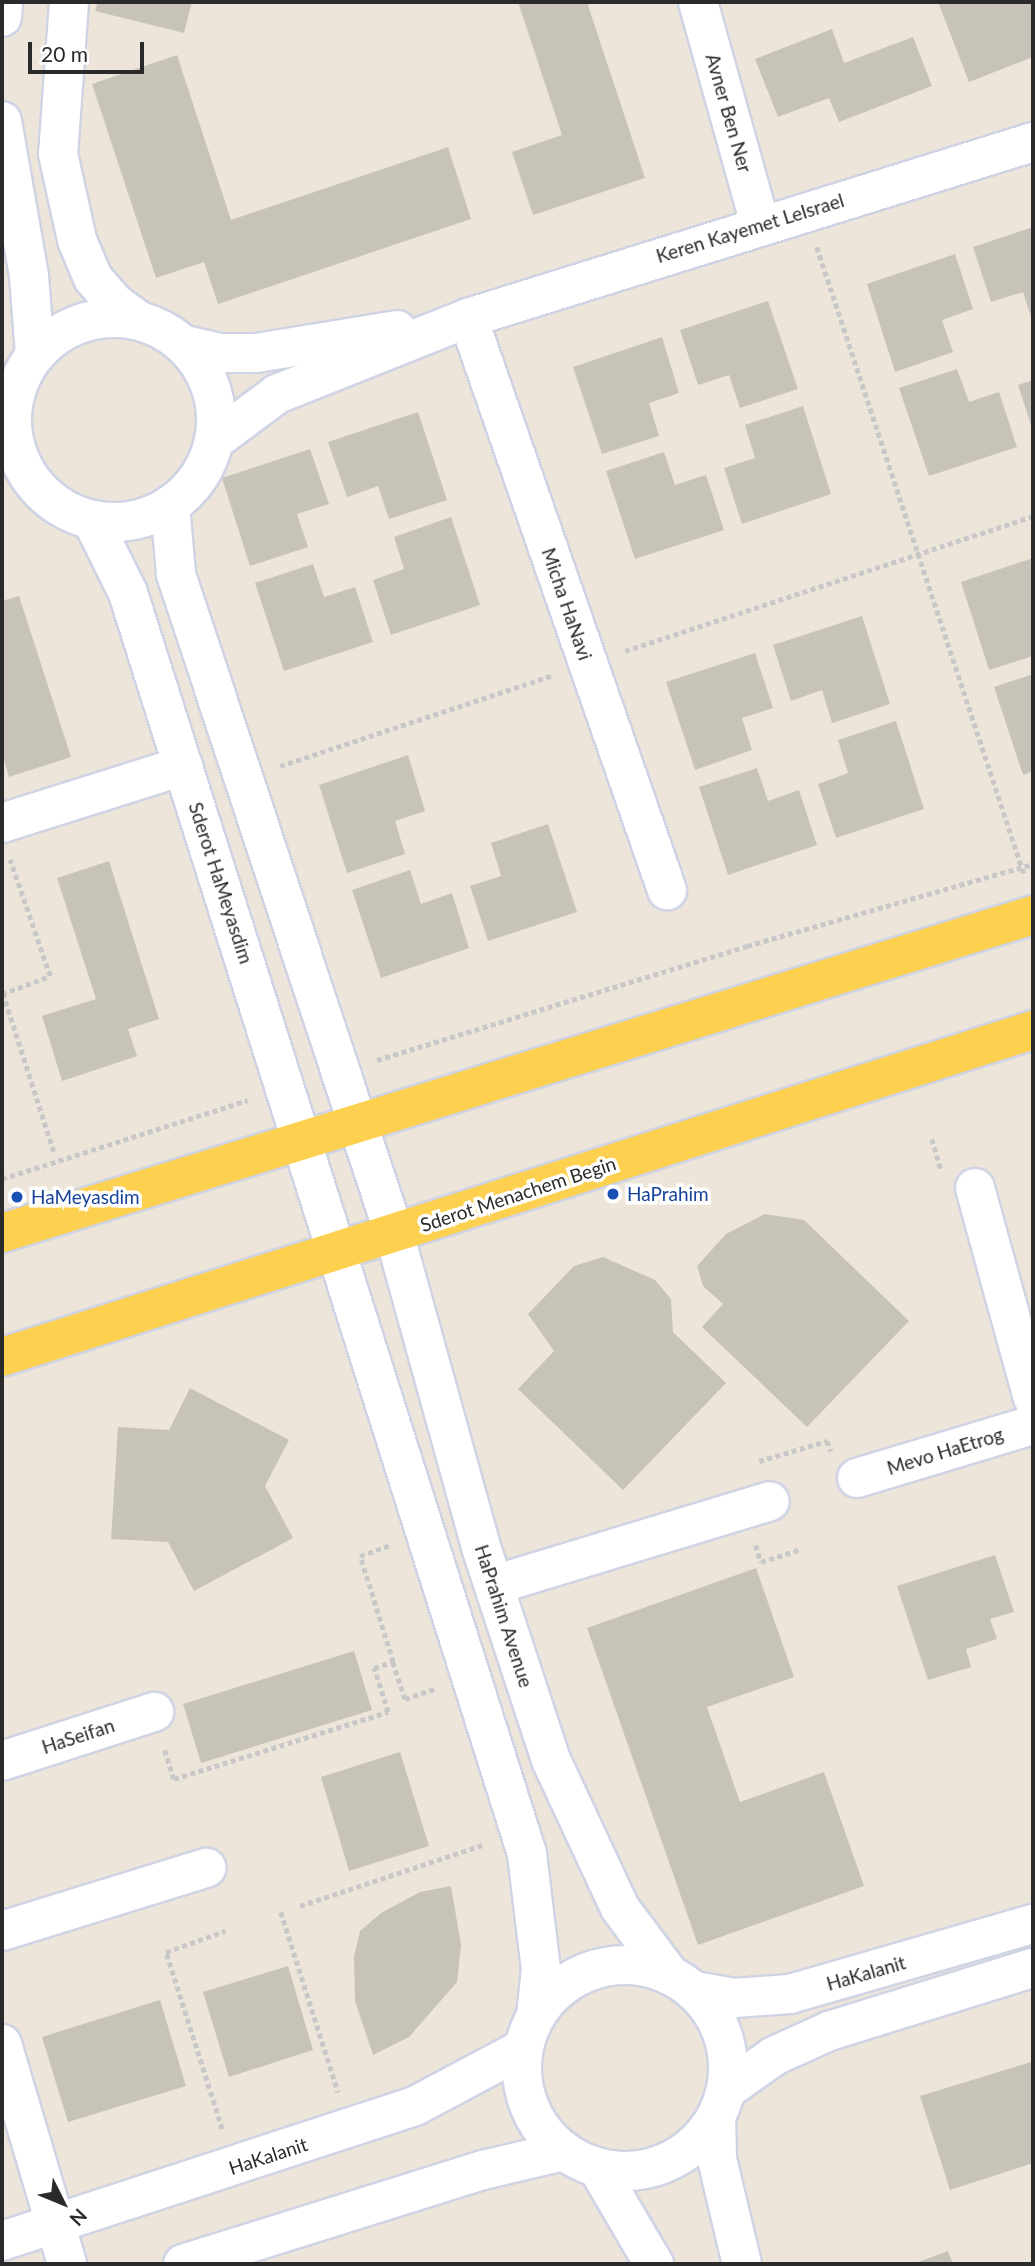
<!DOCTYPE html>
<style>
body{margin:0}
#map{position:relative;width:1035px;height:2266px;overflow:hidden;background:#ede5da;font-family:Lato,sans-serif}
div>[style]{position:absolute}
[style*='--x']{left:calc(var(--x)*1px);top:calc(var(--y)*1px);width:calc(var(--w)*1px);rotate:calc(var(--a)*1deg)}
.building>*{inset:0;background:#c8c3b9}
.path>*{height:4.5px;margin-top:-2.25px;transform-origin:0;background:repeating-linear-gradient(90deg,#c8c8c8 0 5px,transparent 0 8.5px)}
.roads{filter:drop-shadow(2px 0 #cfd4e4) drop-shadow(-2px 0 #cfd4e4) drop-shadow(0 2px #cfd4e4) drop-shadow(0 -2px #cfd4e4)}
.minor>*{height:38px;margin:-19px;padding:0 19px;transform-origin:19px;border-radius:19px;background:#fff}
.minor>.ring{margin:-19px;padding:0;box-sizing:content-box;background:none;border:38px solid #fff;border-radius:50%}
.major>*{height:38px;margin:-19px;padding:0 19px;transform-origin:19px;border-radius:19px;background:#fdd050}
.dots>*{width:19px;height:19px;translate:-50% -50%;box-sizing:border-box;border:4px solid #fff;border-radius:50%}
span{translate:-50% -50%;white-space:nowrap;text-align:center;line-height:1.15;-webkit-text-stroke:7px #fff;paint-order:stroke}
.street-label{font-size:19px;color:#2a2a2a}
.transit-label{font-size:19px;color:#164399}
.left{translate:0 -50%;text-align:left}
.frame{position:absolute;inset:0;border:4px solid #2a2a2a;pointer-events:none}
.north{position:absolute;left:28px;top:2168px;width:70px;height:70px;-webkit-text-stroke:5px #fff;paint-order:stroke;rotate:133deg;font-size:19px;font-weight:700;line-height:28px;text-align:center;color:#2a2a2a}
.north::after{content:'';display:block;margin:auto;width:24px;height:32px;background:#2a2a2a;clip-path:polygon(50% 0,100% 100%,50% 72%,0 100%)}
.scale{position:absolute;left:28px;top:42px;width:116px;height:32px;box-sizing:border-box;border:4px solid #2a2a2a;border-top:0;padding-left:9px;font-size:21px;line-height:24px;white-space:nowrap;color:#2a2a2a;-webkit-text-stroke:5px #fff;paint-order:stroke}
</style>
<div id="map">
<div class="building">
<i style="clip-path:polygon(98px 2px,192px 2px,184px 33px,95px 11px)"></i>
<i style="clip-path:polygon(518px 2px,587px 2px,645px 178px,533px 215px,512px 152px,562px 135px)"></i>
<i style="clip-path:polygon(938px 2px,1033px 2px,1033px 57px,969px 82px)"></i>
<i style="clip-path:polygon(832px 29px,844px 63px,913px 37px,932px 86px,839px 122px,829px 98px,778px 117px,755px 59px)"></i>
<i style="clip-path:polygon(177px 55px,231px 220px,448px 147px,471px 219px,218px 304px,204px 262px,156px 278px,92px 84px)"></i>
<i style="clip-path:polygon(1033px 227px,1033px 323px,1023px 292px,991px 302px,973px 247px)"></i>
<i style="clip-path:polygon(955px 254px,973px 309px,942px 320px,953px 352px,895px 372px,867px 284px)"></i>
<i style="clip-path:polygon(768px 301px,798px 389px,740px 408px,729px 375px,698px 385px,680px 330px)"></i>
<i style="clip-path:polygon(662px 337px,679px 393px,649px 403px,659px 436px,602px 454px,573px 367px)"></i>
<i style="clip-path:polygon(957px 369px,969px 402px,999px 392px,1017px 447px,929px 476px,899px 388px)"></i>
<i style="clip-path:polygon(1033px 380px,1033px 431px,1018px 385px)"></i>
<i style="clip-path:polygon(803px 406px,831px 494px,742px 524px,724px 468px,755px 458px,745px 425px)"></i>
<i style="clip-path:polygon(418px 412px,447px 500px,389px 519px,378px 486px,347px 497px,328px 442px)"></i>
<i style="clip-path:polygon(310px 449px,329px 504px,297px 514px,308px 547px,250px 566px,222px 478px)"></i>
<i style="clip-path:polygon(664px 452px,675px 485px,706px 475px,724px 530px,635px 559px,606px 471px)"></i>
<i style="clip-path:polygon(451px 517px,480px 605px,391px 635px,373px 580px,404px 569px,394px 537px)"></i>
<i style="clip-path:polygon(1033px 558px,1033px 656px,989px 670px,961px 582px)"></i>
<i style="clip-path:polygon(313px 564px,324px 597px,355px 587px,373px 642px,284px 671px,255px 583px)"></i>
<i style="clip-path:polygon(19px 596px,71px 757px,9px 777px,2px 753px,2px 601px)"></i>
<i style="clip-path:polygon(862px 616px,890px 704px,832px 723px,822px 690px,791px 701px,773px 645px)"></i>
<i style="clip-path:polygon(755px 653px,773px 708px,742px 718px,752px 750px,695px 770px,666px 682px)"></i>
<i style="clip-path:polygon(1033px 674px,1033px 771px,1023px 775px,994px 687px)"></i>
<i style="clip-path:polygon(896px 721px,924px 809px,836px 838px,818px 784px,848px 773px,838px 740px)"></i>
<i style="clip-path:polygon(408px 755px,425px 811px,395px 821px,405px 854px,347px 873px,319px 785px)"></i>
<i style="clip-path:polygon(757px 768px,768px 801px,799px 790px,817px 845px,728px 875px,699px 787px)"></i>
<i style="clip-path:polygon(548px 824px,577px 912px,488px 941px,470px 886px,501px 876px,491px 843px)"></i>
<i style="clip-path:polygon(109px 861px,159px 1019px,128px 1029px,137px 1056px,62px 1081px,42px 1016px,96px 999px,57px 878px)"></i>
<i style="clip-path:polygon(410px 870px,421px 904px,452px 893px,469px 948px,381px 978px,352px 890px)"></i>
<i style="clip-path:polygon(765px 1214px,804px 1220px,909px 1321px,807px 1427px,702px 1327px,723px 1304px,703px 1286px,697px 1266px,726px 1234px)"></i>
<i style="clip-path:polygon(603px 1257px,655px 1280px,671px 1299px,673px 1332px,726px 1383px,623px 1490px,518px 1389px,554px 1351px,528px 1314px,574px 1266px)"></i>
<i style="clip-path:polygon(190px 1388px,289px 1440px,265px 1486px,293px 1538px,194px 1591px,168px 1542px,111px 1539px,118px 1427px,169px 1430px)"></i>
<i style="clip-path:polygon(995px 1555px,1014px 1612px,990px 1619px,997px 1639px,966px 1649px,971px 1667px,928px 1680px,897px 1586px)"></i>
<i style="clip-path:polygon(756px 1568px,794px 1677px,707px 1707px,740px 1802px,824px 1772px,864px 1886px,698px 1945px,587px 1628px)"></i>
<i style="clip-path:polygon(354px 1651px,372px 1710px,201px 1763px,183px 1704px)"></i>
<i style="clip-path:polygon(400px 1752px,429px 1846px,349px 1871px,321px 1777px)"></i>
<i style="clip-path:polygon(451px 1886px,461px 1945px,457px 1982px,409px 2037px,373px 2055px,355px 2001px,354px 1957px,360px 1931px,381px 1913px,420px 1892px)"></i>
<i style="clip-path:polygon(288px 1966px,313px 2050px,229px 2077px,203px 1992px)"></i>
<i style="clip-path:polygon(160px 2000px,186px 2086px,68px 2122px,42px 2037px)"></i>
<i style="clip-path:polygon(1031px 2062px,1033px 2163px,950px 2190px,920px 2096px)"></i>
<i style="clip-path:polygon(948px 2251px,953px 2264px,913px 2264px)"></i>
</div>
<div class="path">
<i style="--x:817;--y:247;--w:663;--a:71.73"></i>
<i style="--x:625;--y:651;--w:430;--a:-18.3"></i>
<i style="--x:280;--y:766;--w:286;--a:-18.4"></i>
<i style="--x:3;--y:993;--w:167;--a:72.2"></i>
<i style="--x:2;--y:994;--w:51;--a:-20.6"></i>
<i style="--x:50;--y:976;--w:123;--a:-109"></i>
<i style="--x:377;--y:1060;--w:387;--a:-17.1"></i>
<i style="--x:747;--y:946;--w:298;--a:-16"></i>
<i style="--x:932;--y:1139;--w:33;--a:74"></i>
<i style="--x:2;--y:1179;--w:258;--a:-17.8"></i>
<i style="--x:759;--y:1461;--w:71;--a:-16.4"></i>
<i style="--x:827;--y:1441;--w:11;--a:68"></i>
<i style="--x:756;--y:1545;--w:18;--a:74"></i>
<i style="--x:761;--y:1562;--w:42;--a:-18"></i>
<i style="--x:393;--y:1662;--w:39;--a:72"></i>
<i style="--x:405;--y:1699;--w:31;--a:-19"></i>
<i style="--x:165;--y:1750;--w:30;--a:73"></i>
<i style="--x:174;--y:1779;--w:224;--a:-17.4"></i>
<i style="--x:388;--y:1712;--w:46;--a:-107.7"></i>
<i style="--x:374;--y:1668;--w:20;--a:-18"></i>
<i style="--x:393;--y:1662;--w:111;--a:-107.3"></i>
<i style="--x:360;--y:1556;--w:33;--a:-20"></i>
<i style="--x:300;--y:1906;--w:195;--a:-18.5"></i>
<i style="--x:281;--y:1912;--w:189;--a:72.4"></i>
<i style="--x:222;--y:2129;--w:186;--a:-107.6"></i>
<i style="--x:166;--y:1952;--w:63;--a:-19.6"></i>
</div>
<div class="roads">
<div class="minor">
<i style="--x:69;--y:2;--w:152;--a:94.1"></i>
<i style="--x:58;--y:154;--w:88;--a:77.5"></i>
<i style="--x:77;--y:240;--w:41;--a:67.2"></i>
<i style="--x:93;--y:278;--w:35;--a:49"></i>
<i style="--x:116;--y:304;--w:26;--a:36"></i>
<i style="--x:698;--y:2;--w:230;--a:74.4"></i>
<i style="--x:2;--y:17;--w:15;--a:-86"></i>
<i style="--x:2;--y:121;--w:157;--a:80.1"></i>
<i style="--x:29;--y:276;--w:78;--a:85.6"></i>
<i class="ring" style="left:12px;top:318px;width:166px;height:166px"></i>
<i style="--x:468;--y:318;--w:606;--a:70.82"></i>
<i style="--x:185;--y:345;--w:37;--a:13"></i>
<i style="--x:221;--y:353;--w:36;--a:0"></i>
<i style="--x:257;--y:353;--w:142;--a:-9.3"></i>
<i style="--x:214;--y:441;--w:79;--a:-36.7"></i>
<i style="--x:277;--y:394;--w:206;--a:-21.7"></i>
<i style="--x:468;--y:318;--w:592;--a:-17.3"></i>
<i style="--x:170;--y:505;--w:69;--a:85"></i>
<i style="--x:176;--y:574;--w:694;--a:71.7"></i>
<i style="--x:394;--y:1233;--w:326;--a:74.5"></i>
<i style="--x:481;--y:1547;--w:224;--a:71.8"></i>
<i style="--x:551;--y:1760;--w:163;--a:65"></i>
<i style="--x:620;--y:1908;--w:84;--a:53.3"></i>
<i style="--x:92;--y:520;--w:81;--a:63.7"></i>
<i style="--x:128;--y:593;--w:1323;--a:72.44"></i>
<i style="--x:527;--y:1854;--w:116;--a:83.1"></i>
<i style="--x:541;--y:1969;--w:47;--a:96.1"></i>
<i style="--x:2;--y:823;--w:190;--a:-17.5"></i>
<i style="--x:975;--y:1188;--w:218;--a:74.6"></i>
<i style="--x:857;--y:1478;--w:184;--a:-16.8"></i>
<i style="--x:494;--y:1585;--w:288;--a:-16.9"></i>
<i style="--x:2;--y:1761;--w:160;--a:-17.9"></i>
<i style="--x:2;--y:1931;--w:214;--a:-17.2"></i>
<i class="ring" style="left:522px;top:1965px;width:168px;height:168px"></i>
<i style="--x:695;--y:1991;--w:40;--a:10"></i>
<i style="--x:734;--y:1998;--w:56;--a:-4.1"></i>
<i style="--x:790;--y:1994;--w:253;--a:-16.1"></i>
<i style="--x:2;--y:2044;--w:229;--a:73.5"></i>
<i style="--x:726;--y:2090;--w:59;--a:-35.3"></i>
<i style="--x:774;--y:2056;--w:60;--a:-24.4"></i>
<i style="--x:829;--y:2031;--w:214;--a:-17.2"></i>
<i style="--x:716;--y:2117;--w:42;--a:88.6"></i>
<i style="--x:717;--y:2159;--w:108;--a:76.6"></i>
<i style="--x:597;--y:2167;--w:113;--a:59.6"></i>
<i style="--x:2;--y:2241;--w:435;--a:-18.1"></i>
<i style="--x:415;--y:2106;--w:123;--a:-28"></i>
<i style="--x:183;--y:2264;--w:314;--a:-17.4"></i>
<i style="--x:483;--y:2170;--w:83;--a:-13.2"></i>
</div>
<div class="major">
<i style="--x:2;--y:1233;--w:1079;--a:-17.14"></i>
<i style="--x:2;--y:1357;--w:1082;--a:-17.6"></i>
</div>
</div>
<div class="dots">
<i style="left:613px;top:1194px;background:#1a4fb4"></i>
<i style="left:17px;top:1197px;background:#1a4fb4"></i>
</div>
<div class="street-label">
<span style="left:729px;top:113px;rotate:74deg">Avner Ben Ner</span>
<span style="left:750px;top:228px;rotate:-17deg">Keren Kayemet LeIsrael</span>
<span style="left:567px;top:604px;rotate:71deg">Micha HaNavi</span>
<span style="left:221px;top:883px;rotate:72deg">Sderot HaMeyasdim</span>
<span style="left:518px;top:1194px;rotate:-18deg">Sderot Menachem Begin</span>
<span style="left:945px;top:1451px;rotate:-17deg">Mevo HaEtrog</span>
<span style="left:504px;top:1616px;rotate:72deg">HaPrahim Avenue</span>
<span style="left:78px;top:1736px;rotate:-18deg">HaSeifan</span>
<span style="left:866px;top:1973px;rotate:-16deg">HaKalanit</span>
<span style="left:268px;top:2156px;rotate:-18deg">HaKalanit</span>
</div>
<div class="transit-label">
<span class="left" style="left:627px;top:1194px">HaPrahim</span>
<span class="left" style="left:31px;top:1197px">HaMeyasdim</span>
</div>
<div class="frame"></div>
<div class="north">N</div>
<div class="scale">20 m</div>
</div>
